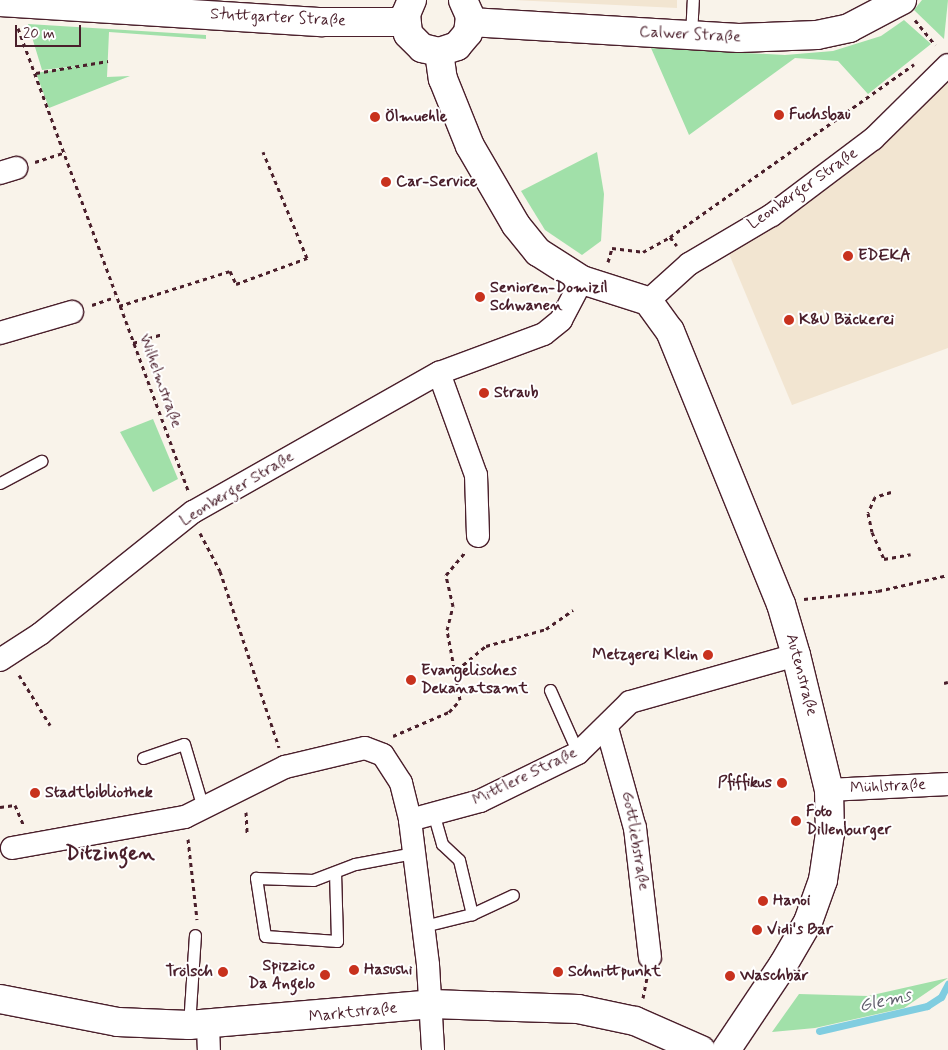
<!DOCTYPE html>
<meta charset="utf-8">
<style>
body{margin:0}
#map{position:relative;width:948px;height:1050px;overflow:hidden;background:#f9f3ea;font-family:Mynerve,sans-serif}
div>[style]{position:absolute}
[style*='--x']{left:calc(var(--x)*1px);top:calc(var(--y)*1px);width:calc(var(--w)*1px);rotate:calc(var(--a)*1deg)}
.built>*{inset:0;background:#f2e5d1}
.green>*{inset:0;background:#a1e0a9}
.stream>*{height:7px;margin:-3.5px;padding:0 3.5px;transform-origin:3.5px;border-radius:3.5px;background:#80cde0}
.path>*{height:3px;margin-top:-1.5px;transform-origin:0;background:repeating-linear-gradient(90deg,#4a1f2b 0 4px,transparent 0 8px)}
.roads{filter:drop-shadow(1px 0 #4a1f2b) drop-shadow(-1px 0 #4a1f2b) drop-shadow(0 1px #4a1f2b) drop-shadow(0 -1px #4a1f2b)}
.lane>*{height:11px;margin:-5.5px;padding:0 5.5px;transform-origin:5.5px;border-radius:5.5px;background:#fff}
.street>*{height:22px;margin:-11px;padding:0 11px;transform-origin:11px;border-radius:11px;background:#fff}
.secondary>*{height:28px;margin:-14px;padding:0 14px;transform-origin:14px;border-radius:14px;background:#fff}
.dots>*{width:14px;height:14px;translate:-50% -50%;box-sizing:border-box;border:2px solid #fff;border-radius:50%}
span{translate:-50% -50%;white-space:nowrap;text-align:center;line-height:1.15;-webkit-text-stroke:4px #fff;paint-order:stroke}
.street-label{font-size:16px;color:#4a1f2b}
.poi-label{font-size:16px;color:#4a1f2b;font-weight:700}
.left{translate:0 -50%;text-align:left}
.right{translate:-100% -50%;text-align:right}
.water-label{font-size:18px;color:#5d5c6a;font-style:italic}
.district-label{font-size:21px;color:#4a1f2b;font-weight:700}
.scale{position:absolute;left:15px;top:25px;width:66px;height:22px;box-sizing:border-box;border:2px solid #4a1f2b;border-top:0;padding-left:6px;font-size:15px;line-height:18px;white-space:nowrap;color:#4a1f2b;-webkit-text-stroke:4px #fff;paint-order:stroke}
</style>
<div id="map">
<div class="built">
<i style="clip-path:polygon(513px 0,677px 0,677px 8px)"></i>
<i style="clip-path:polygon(948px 77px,948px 348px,792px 405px,727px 249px)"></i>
</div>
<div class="green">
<i style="clip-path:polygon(922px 0,948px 0,944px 39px,914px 10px)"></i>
<i style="clip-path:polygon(904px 20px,931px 44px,868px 94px,838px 61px,795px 58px,689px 135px,651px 48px,785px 55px,833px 51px,881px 36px)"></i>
<i style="clip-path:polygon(28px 24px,206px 35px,206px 39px,109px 32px,107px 77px,130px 76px,49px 108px,36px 73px,79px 66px,42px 70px)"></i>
<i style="clip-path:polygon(597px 152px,604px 194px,601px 241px,582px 255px,545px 230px,521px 191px)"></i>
<i style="clip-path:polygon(153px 419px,178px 479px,153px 492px,120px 432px)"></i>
<i style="clip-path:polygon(948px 978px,904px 1008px,815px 1028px,772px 1032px,799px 994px,868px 996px)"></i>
</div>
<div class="stream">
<i style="--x:819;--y:1031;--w:111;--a:-13"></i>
<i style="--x:927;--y:1006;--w:17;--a:-33"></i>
<i style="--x:941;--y:997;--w:15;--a:-62"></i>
</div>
<div class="path">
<i style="--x:915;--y:20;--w:32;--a:51"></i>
<i style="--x:18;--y:28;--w:493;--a:69.8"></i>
<i style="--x:36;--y:73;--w:73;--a:-9.5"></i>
<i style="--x:35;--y:162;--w:32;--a:-18"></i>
<i style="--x:670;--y:237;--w:11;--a:52"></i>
<i style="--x:608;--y:262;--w:15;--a:-74"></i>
<i style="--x:612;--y:248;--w:31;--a:7"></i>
<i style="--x:643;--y:252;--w:31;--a:-29"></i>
<i style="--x:670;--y:237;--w:299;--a:-35.3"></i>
<i style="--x:92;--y:305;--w:24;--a:-19"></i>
<i style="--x:119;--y:306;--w:116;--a:-17.5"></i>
<i style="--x:230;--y:271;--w:14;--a:65"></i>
<i style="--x:236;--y:284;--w:76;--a:-20.1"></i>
<i style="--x:307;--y:258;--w:115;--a:-112.5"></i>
<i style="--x:133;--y:343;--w:30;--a:-17"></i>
<i style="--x:891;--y:492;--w:17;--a:163"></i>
<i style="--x:875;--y:497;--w:17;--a:114"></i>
<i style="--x:868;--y:513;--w:19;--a:78"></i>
<i style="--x:872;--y:532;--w:30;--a:66"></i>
<i style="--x:884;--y:559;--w:27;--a:-10"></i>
<i style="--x:200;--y:533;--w:43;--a:62.2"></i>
<i style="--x:220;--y:571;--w:186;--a:71.5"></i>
<i style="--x:804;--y:599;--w:74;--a:-6.2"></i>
<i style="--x:878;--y:591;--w:72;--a:-12.9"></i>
<i style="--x:457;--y:670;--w:38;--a:-40"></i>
<i style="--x:486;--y:646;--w:62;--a:-15.8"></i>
<i style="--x:546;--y:629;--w:33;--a:-35"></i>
<i style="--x:19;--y:675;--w:59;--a:58.2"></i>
<i style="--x:944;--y:683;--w:4;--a:-14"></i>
<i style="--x:393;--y:736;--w:61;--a:-23.2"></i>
<i style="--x:449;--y:712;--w:16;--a:-47"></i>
<i style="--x:460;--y:700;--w:71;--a:-100.5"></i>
<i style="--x:447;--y:630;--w:25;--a:-76"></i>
<i style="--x:453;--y:606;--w:32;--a:-103"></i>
<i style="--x:446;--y:575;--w:30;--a:-50"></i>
<i style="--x:0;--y:807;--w:15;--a:-8"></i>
<i style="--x:15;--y:805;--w:21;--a:67"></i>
<i style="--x:246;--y:812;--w:22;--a:87"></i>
<i style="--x:188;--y:839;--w:81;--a:83.6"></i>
<i style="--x:643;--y:998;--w:21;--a:-79"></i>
</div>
<div class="roads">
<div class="lane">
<i style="--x:691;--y:35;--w:35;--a:-87"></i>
<i style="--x:0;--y:483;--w:47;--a:-28.2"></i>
<i style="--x:550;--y:690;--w:69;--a:66"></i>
<i style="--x:143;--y:758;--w:43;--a:-18.9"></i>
<i style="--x:184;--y:744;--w:70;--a:73.4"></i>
<i style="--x:434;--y:816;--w:29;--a:74"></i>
<i style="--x:442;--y:844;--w:23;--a:43"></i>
<i style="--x:459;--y:860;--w:56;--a:76.5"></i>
<i style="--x:335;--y:872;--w:69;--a:88.3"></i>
<i style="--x:337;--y:941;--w:72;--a:-176"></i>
<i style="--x:265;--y:936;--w:59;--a:-98.8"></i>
<i style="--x:256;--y:878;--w:57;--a:2"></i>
<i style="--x:313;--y:880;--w:45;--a:-20.9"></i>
<i style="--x:355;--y:864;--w:60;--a:-10.6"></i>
<i style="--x:424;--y:926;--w:49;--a:-14"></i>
<i style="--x:472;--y:914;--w:45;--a:-24.9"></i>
<i style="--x:189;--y:1025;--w:90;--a:-86.2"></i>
</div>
<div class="street">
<i style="--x:0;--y:173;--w:17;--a:-17"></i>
<i style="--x:648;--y:301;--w:55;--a:-42.1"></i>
<i style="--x:689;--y:264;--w:96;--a:-30.6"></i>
<i style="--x:772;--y:215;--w:126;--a:-37"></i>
<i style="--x:873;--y:139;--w:105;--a:-44.6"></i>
<i style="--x:0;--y:333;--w:75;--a:-16.3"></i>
<i style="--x:439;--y:373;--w:109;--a:70.1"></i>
<i style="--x:476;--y:475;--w:61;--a:88.1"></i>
<i style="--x:0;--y:660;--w:48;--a:-33"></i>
<i style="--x:40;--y:634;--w:196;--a:-38.6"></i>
<i style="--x:193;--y:512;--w:283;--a:-29.5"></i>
<i style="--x:439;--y:373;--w:112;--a:-20.4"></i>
<i style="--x:544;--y:334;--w:22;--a:-39"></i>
<i style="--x:561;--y:320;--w:45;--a:-62.3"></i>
<i style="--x:607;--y:728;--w:104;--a:74.4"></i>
<i style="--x:635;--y:828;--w:130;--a:83.4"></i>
<i style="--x:829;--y:790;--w:119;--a:-2.9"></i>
<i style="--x:410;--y:820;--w:73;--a:-15.2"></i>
<i style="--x:480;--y:801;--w:109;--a:-26.1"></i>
<i style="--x:578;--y:753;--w:73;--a:-44.4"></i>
<i style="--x:630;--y:702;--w:173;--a:-15.8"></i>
<i style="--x:12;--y:848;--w:176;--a:-10.2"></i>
<i style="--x:185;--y:817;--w:112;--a:-26.6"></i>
<i style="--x:285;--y:767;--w:82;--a:-13.4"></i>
<i style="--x:365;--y:748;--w:19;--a:21"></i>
<i style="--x:383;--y:755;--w:33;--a:57"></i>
<i style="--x:401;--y:783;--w:38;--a:76"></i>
<i style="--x:410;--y:820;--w:146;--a:82.9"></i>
<i style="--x:428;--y:965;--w:85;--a:86.6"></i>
<i style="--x:208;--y:1025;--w:25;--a:88"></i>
</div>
<div class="secondary">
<i style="--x:412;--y:0;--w:15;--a:113"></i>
<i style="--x:406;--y:14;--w:20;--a:84"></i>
<i style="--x:408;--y:34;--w:20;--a:45"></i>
<i style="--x:422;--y:48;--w:17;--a:13"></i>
<i style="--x:439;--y:52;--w:19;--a:-18"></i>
<i style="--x:457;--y:46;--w:17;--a:-50"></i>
<i style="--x:468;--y:33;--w:17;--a:-83"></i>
<i style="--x:470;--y:16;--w:17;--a:-114"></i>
<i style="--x:0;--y:2;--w:323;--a:3.6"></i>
<i style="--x:322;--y:22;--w:83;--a:0"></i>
<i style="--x:470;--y:22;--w:269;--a:3.4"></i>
<i style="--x:739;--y:38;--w:78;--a:-2.2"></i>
<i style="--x:817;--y:35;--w:33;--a:-12"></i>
<i style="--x:849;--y:28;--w:60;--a:-27.8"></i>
<i style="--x:439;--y:52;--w:27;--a:82"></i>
<i style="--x:443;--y:79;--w:72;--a:68.1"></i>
<i style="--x:470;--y:146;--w:91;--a:59.8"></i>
<i style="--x:516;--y:225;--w:35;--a:51"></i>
<i style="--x:538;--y:252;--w:52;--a:32.5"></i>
<i style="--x:582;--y:280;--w:69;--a:17.7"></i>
<i style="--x:648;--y:301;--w:37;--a:54"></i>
<i style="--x:670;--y:331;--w:295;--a:67.9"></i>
<i style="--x:781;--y:604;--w:53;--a:73.6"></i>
<i style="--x:796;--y:655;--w:139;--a:76.3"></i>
<i style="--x:829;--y:790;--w:43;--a:88.7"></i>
<i style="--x:830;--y:833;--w:48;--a:98.5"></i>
<i style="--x:823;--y:880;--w:45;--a:109.7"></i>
<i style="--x:808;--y:922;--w:50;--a:120.2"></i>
<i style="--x:783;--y:965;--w:102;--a:123.8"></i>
<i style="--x:0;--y:999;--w:120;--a:11"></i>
<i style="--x:118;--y:1022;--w:71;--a:2.4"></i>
<i style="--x:189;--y:1025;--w:244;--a:-4.9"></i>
<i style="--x:432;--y:1004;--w:146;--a:2"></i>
<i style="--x:578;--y:1009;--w:58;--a:11.9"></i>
<i style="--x:635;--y:1021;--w:72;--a:23.7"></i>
</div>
</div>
<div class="dots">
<i style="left:779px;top:115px;background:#c8321e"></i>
<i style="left:375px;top:117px;background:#c8321e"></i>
<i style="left:386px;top:182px;background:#c8321e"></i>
<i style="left:848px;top:256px;background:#c8321e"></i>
<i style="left:480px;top:297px;background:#c8321e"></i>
<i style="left:789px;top:320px;background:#c8321e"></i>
<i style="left:484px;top:393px;background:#c8321e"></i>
<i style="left:708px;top:655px;background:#c8321e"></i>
<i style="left:411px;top:680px;background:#c8321e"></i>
<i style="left:782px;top:783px;background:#c8321e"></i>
<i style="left:35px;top:793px;background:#c8321e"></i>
<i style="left:796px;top:821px;background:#c8321e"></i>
<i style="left:763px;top:901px;background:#c8321e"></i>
<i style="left:757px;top:930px;background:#c8321e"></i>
<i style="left:354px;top:970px;background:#c8321e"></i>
<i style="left:223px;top:972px;background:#c8321e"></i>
<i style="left:558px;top:972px;background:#c8321e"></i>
<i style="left:325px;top:975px;background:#c8321e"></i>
<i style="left:730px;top:976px;background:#c8321e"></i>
</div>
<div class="street-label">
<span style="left:278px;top:18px;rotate:3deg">Stuttgarter Straße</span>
<span style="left:690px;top:35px;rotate:3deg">Calwer Straße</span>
<span style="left:803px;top:189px;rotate:-35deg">Leonberger Straße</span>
<span style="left:160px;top:381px;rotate:70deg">Wilhelmstraße</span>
<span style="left:237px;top:489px;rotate:-31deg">Leonberger Straße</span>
<span style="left:801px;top:675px;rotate:75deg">Autenstraße</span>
<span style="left:525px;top:777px;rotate:-26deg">Mittlere Straße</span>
<span style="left:888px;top:787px;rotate:-3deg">Mühlstraße</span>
<span style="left:635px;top:841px;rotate:80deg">Gottliebstraße</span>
<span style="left:353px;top:1013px;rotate:-6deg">Marktstraße</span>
</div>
<div class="poi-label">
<span class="left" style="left:789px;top:115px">Fuchsbau</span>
<span class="left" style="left:385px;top:117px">Ölmuehle</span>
<span class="left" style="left:396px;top:182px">Car-Service</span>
<span class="left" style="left:858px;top:256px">EDEKA</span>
<span class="left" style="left:490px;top:297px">Senioren-Domizil<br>Schwanen</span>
<span class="left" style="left:799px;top:320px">K&amp;U Bäckerei</span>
<span class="left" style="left:494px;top:393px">Straub</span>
<span class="right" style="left:698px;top:655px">Metzgerei Klein</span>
<span class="left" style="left:421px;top:680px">Evangelisches<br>Dekanatsamt</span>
<span class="right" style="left:772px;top:783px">Pfiffikus</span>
<span class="left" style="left:45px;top:793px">Stadtbibliothek</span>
<span class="left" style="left:806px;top:821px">Foto<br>Dillenburger</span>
<span class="left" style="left:773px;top:901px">Hanoi</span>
<span class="left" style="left:767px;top:930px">Vidi's Bar</span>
<span class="right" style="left:315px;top:975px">Spizzico<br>Da Angelo</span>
<span class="left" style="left:364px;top:970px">Hasushi</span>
<span class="right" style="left:213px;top:972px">Trölsch</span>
<span class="left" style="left:568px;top:972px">Schnittpunkt</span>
<span class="left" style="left:740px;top:976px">Waschbär</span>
</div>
<div class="water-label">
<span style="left:885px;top:1001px;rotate:-13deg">Glems</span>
</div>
<div class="district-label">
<span style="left:110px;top:853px">Ditzingen</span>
</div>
<div class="scale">20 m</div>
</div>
